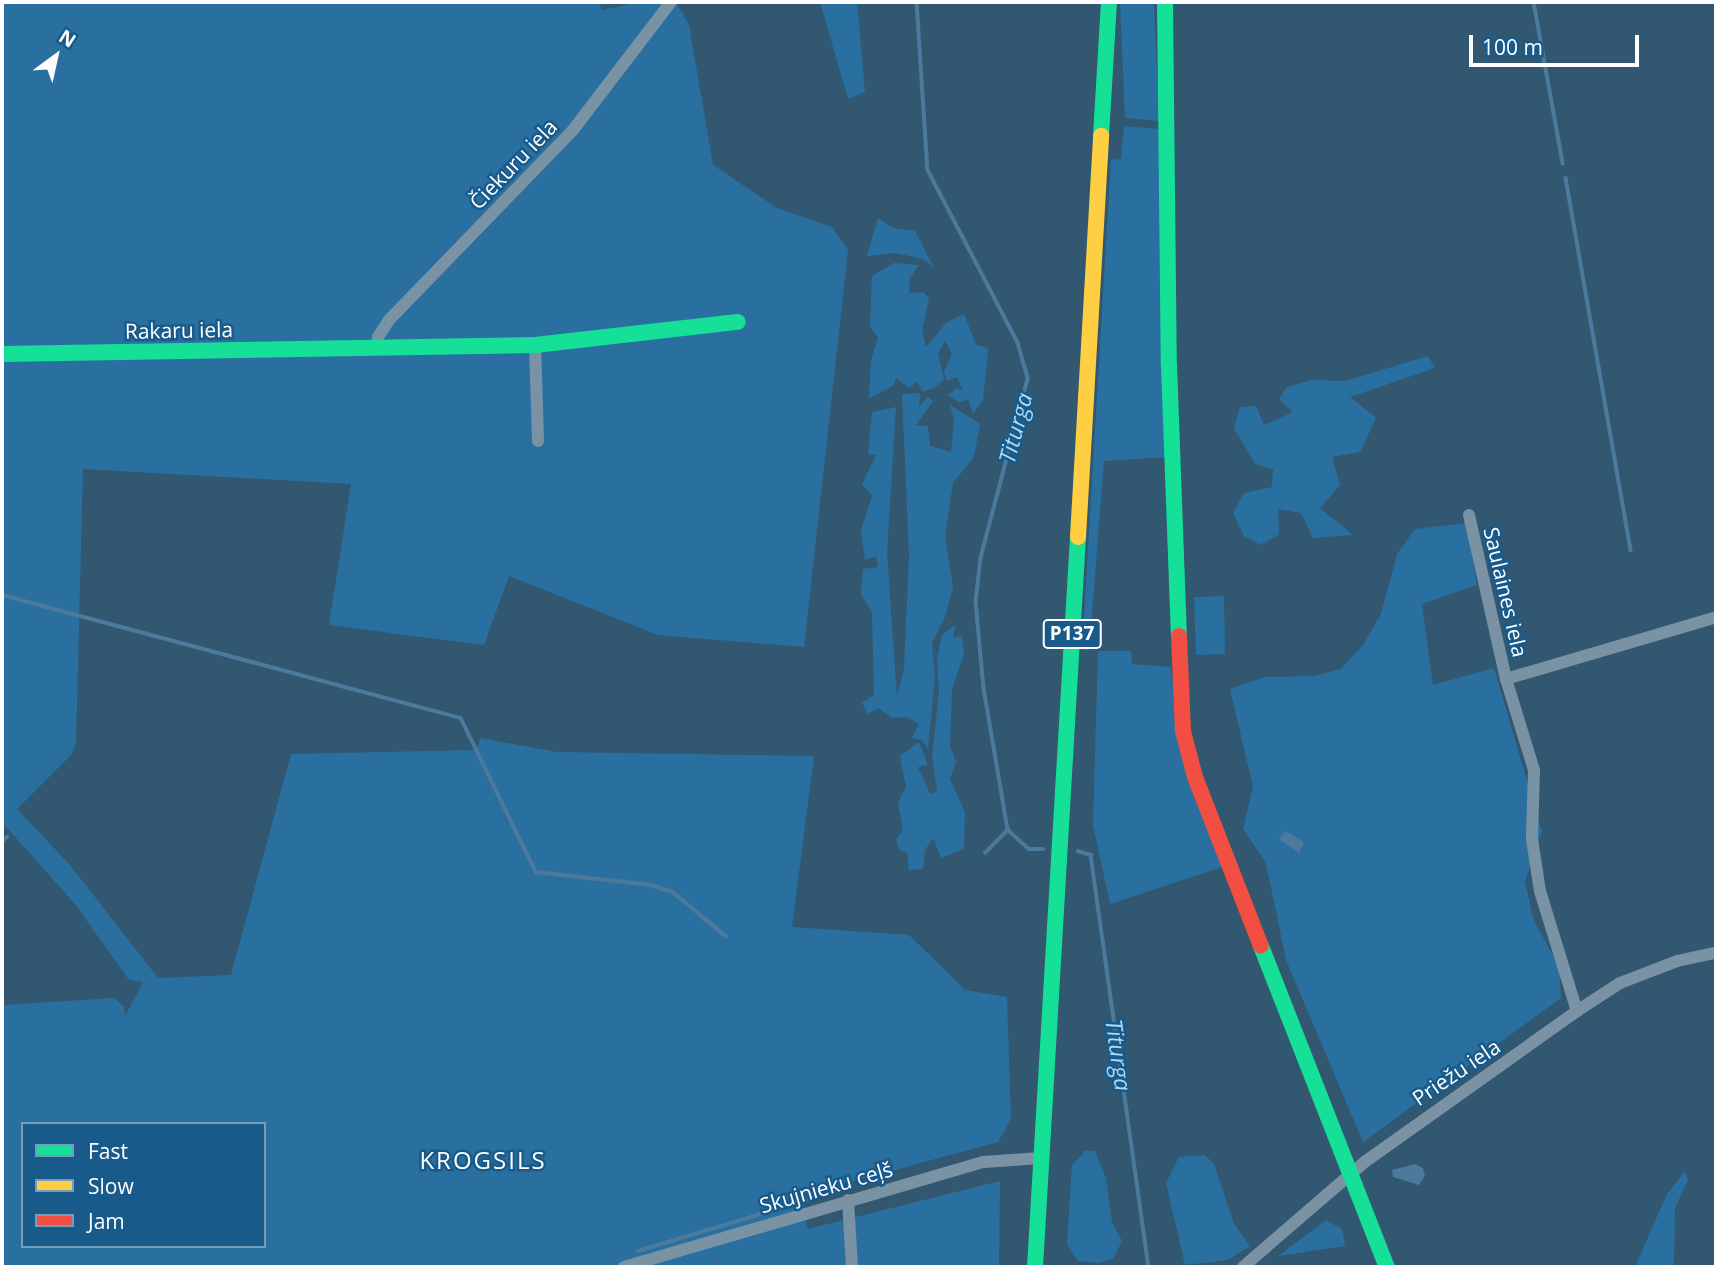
<!DOCTYPE html>
<meta charset="utf-8">
<style>
body{margin:0}
#map{position:relative;width:1718px;height:1269px;overflow:hidden;background:#325771;font-family:"Open Sans",sans-serif}
div>[style]{position:absolute}
[style*='--x']{left:calc(var(--x)*1px);top:calc(var(--y)*1px);width:calc(var(--w)*1px);rotate:calc(var(--a)*1deg)}
.green>*{inset:0;background:#2970a0}
.water>*{inset:0;background:#4c7a9c}
.stream>*{height:3.5px;margin:-1.75px;padding:0 1.75px;transform-origin:1.75px;border-radius:1.75px;background:#4c7a9c}
.street>*{height:12px;margin:-6px;padding:0 6px;transform-origin:6px;border-radius:6px;background:#7993a5}
.fast>*{height:16px;margin:-8px;padding:0 8px;transform-origin:8px;border-radius:8px;background:#16e098}
.slow>*{height:16px;margin:-8px;padding:0 8px;transform-origin:8px;border-radius:8px;background:#ffcf43}
.jam>*{height:16px;margin:-8px;padding:0 8px;transform-origin:8px;border-radius:8px;background:#f24e42}
span{translate:-50% -50%;white-space:nowrap;text-align:center;line-height:1.15;-webkit-text-stroke:5px #185b8b;paint-order:stroke}
.shield-label span{padding:2px 5px;background:#185b8b;border:2px solid;border-radius:5px;-webkit-text-stroke-width:0}
.shield-label{font-size:19px;color:#fff;font-weight:700}
.street-label{font-size:21px;color:#fff}
.water-label{font-size:23px;color:#aed9f5;font-style:italic}
.quarter-label{font-size:24px;color:#fff;letter-spacing:2px}
.frame{position:absolute;inset:0;border:4px solid #fff;pointer-events:none}
.legend{position:absolute;left:21px;top:1122px;width:245px;height:126px;box-sizing:border-box;background:#185b8b;border:2px solid #749db9;margin:0;padding:9px 12px;list-style:none;font-size:21px;color:#fff}
.legend li{display:flex;align-items:center;gap:14px;height:35px}
.legend b{width:35px;border:2px solid #749db9}
.north{position:absolute;left:21px;top:21px;width:70px;height:70px;-webkit-text-stroke:5px #185b8b;paint-order:stroke;rotate:33deg;font-size:19px;font-weight:700;line-height:28px;text-align:center;color:#fff}
.north::after{content:'';display:block;margin:auto;width:24px;height:32px;background:#fff;clip-path:polygon(50% 0,100% 100%,50% 72%,0 100%)}
.scale{position:absolute;left:1469px;top:35px;width:170px;height:32px;box-sizing:border-box;border:4px solid #fff;border-top:0;padding-left:9px;font-size:21px;line-height:24px;white-space:nowrap;color:#fff;-webkit-text-stroke:5px #185b8b;paint-order:stroke}
</style>
<div id="map">
<div class="green">
<i style="clip-path:polygon(evenodd,2px 2px,599px 2px,602px 10px,640px 2px,676px 2px,689px 25px,713px 165px,777px 208px,832px 227px,848px 250px,804px 647px,658px 635px,509px 576px,484px 645px,329px 625px,351px 484px,83px 469px,76px 742px,72px 754px,17px 809px,70px 865px,158px 978px,231px 975px,291px 754px,477px 750px,480px 738px,557px 752px,814px 756px,792px 927px,909px 935px,965px 990px,1007px 997px,1011px 1119px,998px 1142px,799px 1196px,808px 1229px,1000px 1181px,999px 1267px,2px 1267px,2px 1005px,114px 998px,124px 1007px,125px 1016px,143px 982px,129px 980px,75px 904px,2px 822px,2px 2px,23px 1124px,264px 1124px,264px 1246px,23px 1246px,23px 1124px)"></i>
<i style="clip-path:polygon(820px 2px,857px 2px,865px 92px,848px 99px)"></i>
<i style="clip-path:polygon(1120px 2px,1154px 2px,1159px 121px,1125px 118px)"></i>
<i style="clip-path:polygon(1124px 126px,1159px 129px,1167px 457px,1104px 461px,1089px 651px,1082px 650px,1111px 160px,1121px 159px)"></i>
<i style="clip-path:polygon(878px 218px,893px 228px,915px 231px,934px 268px,923px 259px,896px 253px,867px 256px)"></i>
<i style="clip-path:polygon(894px 263px,919px 265px,910px 278px,909px 293px,923px 292px,929px 299px,922px 330px,926px 347px,946px 323px,964px 314px,976px 345px,988px 348px,983px 401px,973px 413px,968px 400px,958px 402px,948px 395px,957px 388px,963px 391px,957px 377px,947px 381px,944px 372px,952px 354px,945px 341px,938px 353px,944px 379px,934px 388px,923px 392px,917px 381px,909px 388px,896px 378px,893px 386px,869px 398px,871px 361px,878px 337px,870px 327px,872px 276px)"></i>
<i style="clip-path:polygon(1428px 356px,1435px 368px,1350px 397px,1376px 418px,1360px 452px,1332px 457px,1340px 485px,1320px 508px,1353px 535px,1313px 538px,1301px 513px,1278px 509px,1279px 534px,1261px 545px,1244px 536px,1233px 513px,1244px 493px,1272px 487px,1273px 469px,1255px 464px,1234px 428px,1240px 407px,1256px 406px,1264px 425px,1293px 412px,1279px 399px,1287px 387px,1312px 380px,1345px 381px)"></i>
<i style="clip-path:polygon(920px 393px,919px 407px,928px 397px,933px 401px,916px 425px,928px 426px,930px 446px,951px 452px,954px 421px,950px 405px,980px 424px,974px 457px,953px 483px,945px 535px,953px 587px,945px 617px,932px 643px,935px 678px,928px 749px,922px 740px,912px 738px,919px 724px,907px 717px,891px 718px,879px 708px,868px 714px,862px 703px,874px 695px,872px 612px,861px 594px,863px 569px,878px 567px,876px 556px,865px 560px,861px 530px,872px 496px,862px 484px,876px 455px,868px 454px,872px 412px,896px 407px,887px 553px,897px 697px,904px 668px,909px 555px,902px 394px)"></i>
<i style="clip-path:polygon(1466px 523px,1477px 585px,1422px 604px,1433px 685px,1494px 668px,1542px 832px,1525px 881px,1534px 921px,1559px 966px,1561px 998px,1363px 1142px,1286px 960px,1266px 863px,1243px 829px,1253px 787px,1230px 689px,1265px 677px,1314px 676px,1341px 669px,1363px 645px,1381px 614px,1397px 554px,1415px 529px)"></i>
<i style="clip-path:polygon(1224px 596px,1225px 654px,1196px 655px,1194px 597px)"></i>
<i style="clip-path:polygon(955px 625px,953px 638px,962px 636px,964px 654px,952px 689px,950px 746px,956px 762px,950px 779px,965px 812px,964px 849px,941px 858px,933px 838px,925px 850px,923px 869px,909px 870px,907px 852px,900px 851px,896px 840px,903px 830px,898px 803px,906px 787px,900px 756px,919px 742px,928px 765px,918px 767px,930px 794px,937px 791px,932px 756px,939px 692px,937px 658px,942px 635px)"></i>
<i style="clip-path:polygon(1098px 651px,1131px 651px,1132px 664px,1171px 667px,1180px 748px,1225px 866px,1110px 904px,1093px 825px)"></i>
<i style="clip-path:polygon(1085px 1151px,1095px 1151px,1106px 1178px,1112px 1222px,1122px 1241px,1113px 1259px,1099px 1263px,1078px 1261px,1067px 1244px,1072px 1165px)"></i>
<i style="clip-path:polygon(1205px 1155px,1214px 1164px,1234px 1224px,1250px 1246px,1228px 1260px,1185px 1265px,1166px 1183px,1179px 1157px)"></i>
<i style="clip-path:polygon(1685px 1171px,1688px 1180px,1675px 1208px,1674px 1267px,1635px 1267px,1667px 1194px)"></i>
<i style="clip-path:polygon(1326px 1220px,1342px 1229px,1345px 1246px,1278px 1256px)"></i>
</div>
<div class="water">
<i style="clip-path:polygon(1285px 831px,1304px 842px,1299px 853px,1279px 839px)"></i>
<i style="clip-path:polygon(1415px 1164px,1423px 1168px,1425px 1176px,1419px 1185px,1393px 1177px,1392px 1170px)"></i>
</div>
<div class="stream">
<i style="--x:917;--y:2;--w:168;--a:86.3"></i>
<i style="--x:928;--y:170;--w:195;--a:62.5"></i>
<i style="--x:1018;--y:343;--w:37;--a:74"></i>
<i style="--x:1028;--y:379;--w:185;--a:104.7"></i>
<i style="--x:981;--y:558;--w:44;--a:96.5"></i>
<i style="--x:976;--y:602;--w:86;--a:84.7"></i>
<i style="--x:984;--y:688;--w:144;--a:80.4"></i>
<i style="--x:1008;--y:830;--w:28;--a:42"></i>
<i style="--x:1029;--y:849;--w:14;--a:0"></i>
<i style="--x:1534;--y:2;--w:164;--a:79.8"></i>
<i style="--x:1566;--y:178;--w:378;--a:80.1"></i>
<i style="--x:2;--y:595;--w:475;--a:15"></i>
<i style="--x:461;--y:718;--w:171;--a:64"></i>
<i style="--x:536;--y:872;--w:116;--a:6.4"></i>
<i style="--x:651;--y:885;--w:23;--a:18"></i>
<i style="--x:673;--y:892;--w:69;--a:39.7"></i>
<i style="--x:2;--y:842;--w:7;--a:-45"></i>
<i style="--x:1078;--y:851;--w:14;--a:17"></i>
<i style="--x:1091;--y:855;--w:416;--a:82"></i>
<i style="--x:985;--y:853;--w:33;--a:-45"></i>
<i style="--x:638;--y:1251;--w:181;--a:-16.7"></i>
</div>
<div class="street">
<i style="--x:535;--y:345;--w:96;--a:88.2"></i>
<i style="--x:378;--y:346;--w:9;--a:-90"></i>
<i style="--x:378;--y:337;--w:20;--a:-57"></i>
<i style="--x:389;--y:320;--w:264;--a:-45.9"></i>
<i style="--x:573;--y:130;--w:161;--a:-52.6"></i>
<i style="--x:1469;--y:515;--w:168;--a:77.3"></i>
<i style="--x:1506;--y:679;--w:95;--a:72.9"></i>
<i style="--x:1534;--y:770;--w:69;--a:91.7"></i>
<i style="--x:1532;--y:839;--w:53;--a:81.3"></i>
<i style="--x:1540;--y:891;--w:126;--a:72.9"></i>
<i style="--x:1506;--y:679;--w:219;--a:-16.4"></i>
<i style="--x:848;--y:1200;--w:67;--a:86.6"></i>
<i style="--x:624;--y:1267;--w:374;--a:-16.3"></i>
<i style="--x:983;--y:1162;--w:58;--a:-3.9"></i>
<i style="--x:1243;--y:1267;--w:162;--a:-40.8"></i>
<i style="--x:1366;--y:1161;--w:259;--a:-35.4"></i>
<i style="--x:1577;--y:1011;--w:51;--a:-33.1"></i>
<i style="--x:1620;--y:983;--w:61;--a:-21.1"></i>
<i style="--x:1677;--y:961;--w:40;--a:-12"></i>
</div>
<div class="fast">
<i style="--x:1165;--y:2;--w:363;--a:89.4"></i>
<i style="--x:1169;--y:365;--w:271;--a:87.9"></i>
<i style="--x:1101;--y:136;--w:134;--a:-86.6"></i>
<i style="--x:2;--y:354;--w:533;--a:-0.97"></i>
<i style="--x:535;--y:345;--w:204;--a:-6.5"></i>
<i style="--x:1261;--y:946;--w:345;--a:68.6"></i>
<i style="--x:1035;--y:1267;--w:731;--a:-86.63"></i>
</div>
<div class="slow">
<i style="--x:1078;--y:537;--w:402;--a:-86.7"></i>
</div>
<div class="jam">
<i style="--x:1179;--y:636;--w:95;--a:87.6"></i>
<i style="--x:1183;--y:731;--w:48;--a:75.4"></i>
<i style="--x:1195;--y:777;--w:181;--a:68.7"></i>
</div>
<div class="shield-label">
<span style="left:1072px;top:634px">P137</span>
</div>
<div class="street-label">
<span style="left:513px;top:164px;rotate:-46deg">Čiekuru iela</span>
<span style="left:179px;top:330px;rotate:-1deg">Rakaru iela</span>
<span style="left:1506px;top:592px;rotate:77deg">Saulaines iela</span>
<span style="left:1456px;top:1072px;rotate:-34deg">Priežu iela</span>
<span style="left:826px;top:1187px;rotate:-16deg">Skujnieku ceļš</span>
</div>
<div class="water-label">
<span style="left:1015px;top:428px;rotate:-75deg">Titurga</span>
<span style="left:1119px;top:1055px;rotate:82deg">Titurga</span>
</div>
<div class="quarter-label">
<span style="left:483px;top:1160px">KROGSILS</span>
</div>
<div class="frame"></div>
<ul class="legend">
<li><b style="height:9px;background:#16e098"></b>Fast</li>
<li><b style="height:9px;background:#ffcf43"></b>Slow</li>
<li><b style="height:9px;background:#f24e42"></b>Jam</li>
</ul>
<div class="north">N</div>
<div class="scale">100 m</div>
</div>
